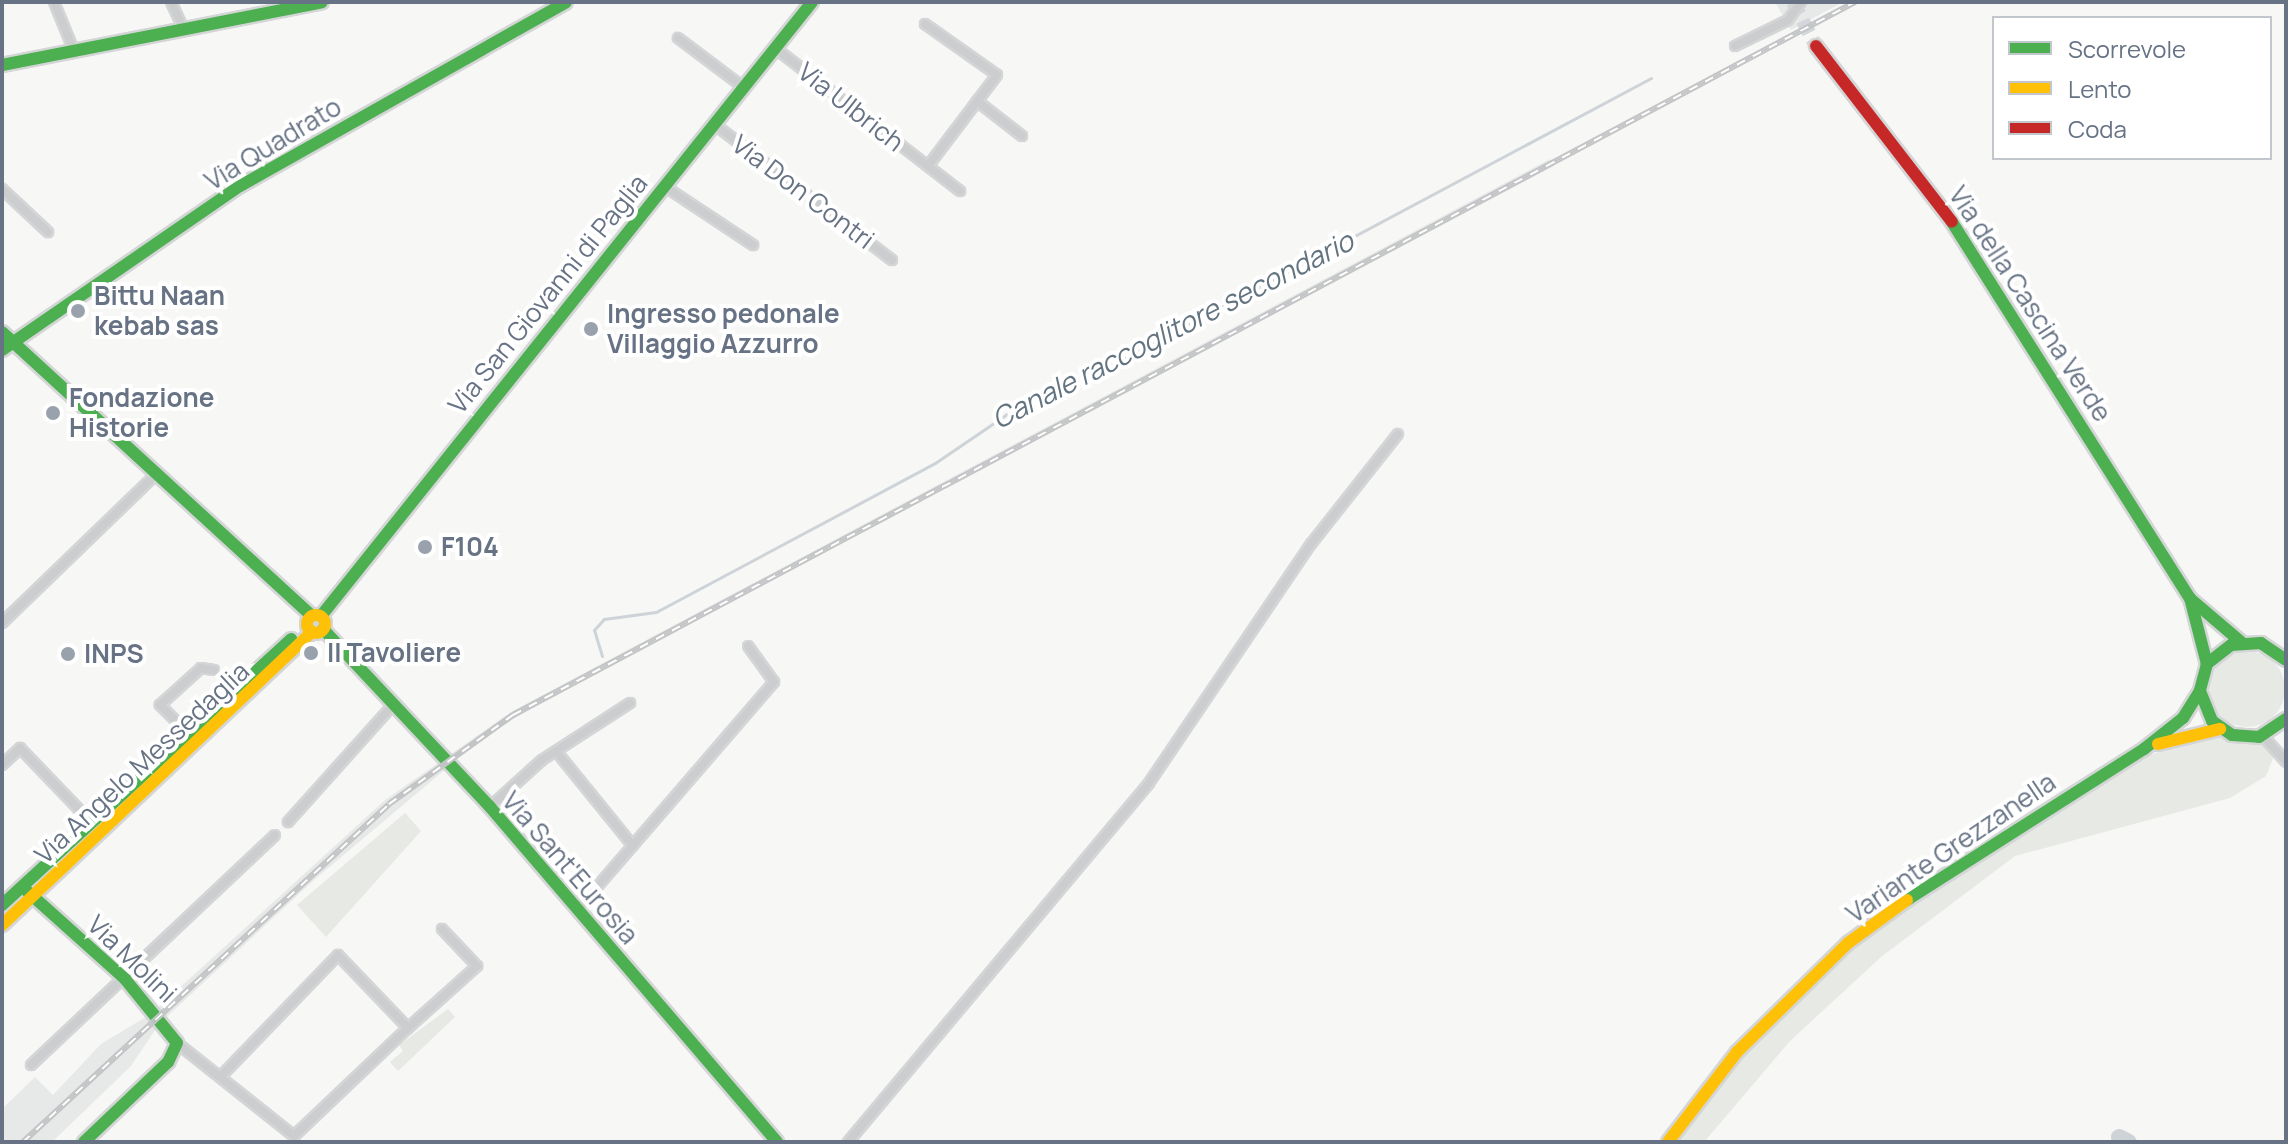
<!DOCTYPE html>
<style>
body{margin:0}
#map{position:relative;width:2288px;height:1144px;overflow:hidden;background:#f7f7f6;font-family:Manrope,sans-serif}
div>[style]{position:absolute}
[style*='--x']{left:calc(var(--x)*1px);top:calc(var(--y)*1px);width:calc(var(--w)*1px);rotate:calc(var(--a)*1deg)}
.built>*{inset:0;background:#e7e8e8}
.green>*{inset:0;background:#e6e9e4}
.round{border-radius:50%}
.stream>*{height:3px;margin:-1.5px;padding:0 1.5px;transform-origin:1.5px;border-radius:1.5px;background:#cdd3d7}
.river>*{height:16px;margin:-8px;padding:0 8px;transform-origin:8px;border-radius:8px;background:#cdd3d7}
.primary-tunnel>*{height:14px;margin-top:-7px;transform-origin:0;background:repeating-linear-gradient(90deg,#d3d6da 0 14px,transparent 0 21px)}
.roads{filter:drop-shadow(2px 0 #d4d5d6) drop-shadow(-2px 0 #d4d5d6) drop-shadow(0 2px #d4d5d6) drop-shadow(0 -2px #d4d5d6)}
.street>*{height:8px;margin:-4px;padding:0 4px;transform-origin:4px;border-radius:4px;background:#cccdcf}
.fast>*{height:12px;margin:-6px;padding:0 6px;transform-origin:6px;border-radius:6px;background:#4caf50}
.slow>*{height:12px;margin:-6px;padding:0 6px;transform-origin:6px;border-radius:6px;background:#ffc107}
.slow>.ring{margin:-6px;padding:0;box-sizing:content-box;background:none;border:12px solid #ffc107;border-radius:50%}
.jam>*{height:12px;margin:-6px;padding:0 6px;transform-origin:6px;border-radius:6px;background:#c62828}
.rail>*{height:6px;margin-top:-3px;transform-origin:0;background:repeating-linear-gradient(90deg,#fff 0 9px,#c3c4c6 0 18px);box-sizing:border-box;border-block:2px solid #c3c4c6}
.dots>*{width:22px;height:22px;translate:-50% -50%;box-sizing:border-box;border:4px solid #fff;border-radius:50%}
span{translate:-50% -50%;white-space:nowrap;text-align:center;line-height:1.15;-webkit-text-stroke:8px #fff;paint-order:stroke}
.street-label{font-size:26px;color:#677385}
.poi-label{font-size:26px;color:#677385;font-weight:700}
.left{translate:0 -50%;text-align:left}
.water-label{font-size:28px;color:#637481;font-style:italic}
.frame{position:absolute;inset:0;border:4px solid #677385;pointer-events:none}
.legend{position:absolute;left:1992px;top:16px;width:280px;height:144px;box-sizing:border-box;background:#fff;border:2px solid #c2c7ce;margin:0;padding:10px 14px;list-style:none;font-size:24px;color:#677385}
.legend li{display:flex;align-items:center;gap:16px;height:40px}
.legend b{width:40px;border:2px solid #c2c7ce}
</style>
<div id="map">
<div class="built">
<i style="clip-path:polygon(1775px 2px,1843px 2px,1791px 30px)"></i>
<i style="clip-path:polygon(1550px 159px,1554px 166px,591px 673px,485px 736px,314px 880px,159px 1024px,131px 1066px,52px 1142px,2px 1142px,2px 1109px,35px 1077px,53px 1095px,101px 1044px,151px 1014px,385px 800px,511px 712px)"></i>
</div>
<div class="green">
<i class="round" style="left:2209px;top:651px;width:76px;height:76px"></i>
<i style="clip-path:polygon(2215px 735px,2266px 744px,2274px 756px,2266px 776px,2230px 798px,2015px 856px,1881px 957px,1790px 1041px,1704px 1142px,1672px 1142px,1747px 1047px,1859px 939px,1951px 873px,2142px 757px)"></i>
<i style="clip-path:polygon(405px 813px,421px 831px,326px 937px,297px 905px)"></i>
<i style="clip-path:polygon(448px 1009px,455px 1017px,398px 1071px,390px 1062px,403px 1051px,399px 1045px)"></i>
</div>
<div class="stream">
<i style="--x:602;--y:656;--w:27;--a:-107"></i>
<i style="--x:594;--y:630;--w:15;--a:-48"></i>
<i style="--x:604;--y:619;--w:52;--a:-7.7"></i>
<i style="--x:656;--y:612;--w:316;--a:-28.1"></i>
<i style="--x:935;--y:463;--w:121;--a:-34.2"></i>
<i style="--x:1035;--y:395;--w:39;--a:-13"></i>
<i style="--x:1073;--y:386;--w:655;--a:-28.05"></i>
</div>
<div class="river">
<i style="--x:2119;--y:1137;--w:11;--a:27"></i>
</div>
<div class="primary-tunnel">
<i style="--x:1793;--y:2;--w:50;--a:62.4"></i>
</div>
<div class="roads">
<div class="street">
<i style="--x:54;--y:2;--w:53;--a:67.8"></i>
<i style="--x:171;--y:2;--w:31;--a:65"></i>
<i style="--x:925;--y:24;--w:88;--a:35.3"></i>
<i style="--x:997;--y:75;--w:114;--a:127.2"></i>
<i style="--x:678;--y:38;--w:81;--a:37"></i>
<i style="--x:1735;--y:46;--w:59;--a:-26.1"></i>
<i style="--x:1788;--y:20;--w:22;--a:-54"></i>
<i style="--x:775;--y:48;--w:234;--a:37.7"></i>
<i style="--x:977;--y:101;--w:57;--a:37.9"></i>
<i style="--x:714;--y:124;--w:224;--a:37.4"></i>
<i style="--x:664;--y:186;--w:107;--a:33.5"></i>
<i style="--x:2;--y:189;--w:63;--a:43.1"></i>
<i style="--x:2;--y:623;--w:210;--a:-44"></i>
<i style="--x:224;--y:678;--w:16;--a:50"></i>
<i style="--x:188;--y:733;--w:40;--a:-135"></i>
<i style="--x:160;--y:705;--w:55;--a:-42.1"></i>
<i style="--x:201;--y:668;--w:13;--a:9"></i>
<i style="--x:2262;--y:735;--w:36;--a:48"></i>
<i style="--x:556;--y:751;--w:122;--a:51"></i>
<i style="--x:2;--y:765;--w:25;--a:-43"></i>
<i style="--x:20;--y:748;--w:103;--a:46.2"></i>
<i style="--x:490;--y:807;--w:70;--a:-42.1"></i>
<i style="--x:542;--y:760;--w:105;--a:-32.9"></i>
<i style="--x:288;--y:822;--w:157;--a:-48.1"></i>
<i style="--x:578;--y:909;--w:300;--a:-49.2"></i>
<i style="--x:774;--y:682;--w:44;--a:-125.8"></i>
<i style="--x:408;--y:1028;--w:93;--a:-41.9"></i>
<i style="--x:477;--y:966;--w:51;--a:-133.4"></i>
<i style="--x:177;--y:1043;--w:149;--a:38.5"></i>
<i style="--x:294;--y:1136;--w:157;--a:-43.5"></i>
<i style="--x:408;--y:1028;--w:101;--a:-133.8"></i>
<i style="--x:338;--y:955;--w:168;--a:134"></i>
<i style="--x:31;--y:1065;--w:335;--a:-43.3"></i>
<i style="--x:848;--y:1142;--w:468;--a:-50"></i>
<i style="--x:1149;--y:783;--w:289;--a:-55.9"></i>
<i style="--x:1311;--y:544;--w:140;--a:-51.7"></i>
</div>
<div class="fast">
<i style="--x:2;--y:65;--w:326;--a:-11.1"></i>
<i style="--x:1952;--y:222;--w:445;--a:57.7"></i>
<i style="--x:2190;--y:598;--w:68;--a:75.6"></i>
<i style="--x:2;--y:332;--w:420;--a:42.5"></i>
<i style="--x:2;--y:350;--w:289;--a:-34.6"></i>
<i style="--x:240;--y:186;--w:374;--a:-29.4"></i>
<i style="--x:2193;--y:601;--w:63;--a:40.5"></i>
<i style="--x:321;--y:616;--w:786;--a:-51.35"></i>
<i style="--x:323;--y:629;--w:244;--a:46.8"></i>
<i style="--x:490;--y:807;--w:441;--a:49.4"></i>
<i style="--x:2286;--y:660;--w:30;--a:-146"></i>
<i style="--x:2261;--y:643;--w:30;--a:176"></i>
<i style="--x:2231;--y:645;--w:31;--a:142"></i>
<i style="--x:2207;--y:664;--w:28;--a:105"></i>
<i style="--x:2200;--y:691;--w:32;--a:68"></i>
<i style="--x:2212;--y:721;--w:24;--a:35"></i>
<i style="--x:2232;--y:735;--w:27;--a:4"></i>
<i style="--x:2259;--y:737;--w:32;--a:-34"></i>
<i style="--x:27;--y:891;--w:132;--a:41.9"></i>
<i style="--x:125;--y:979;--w:82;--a:50.9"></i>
<i style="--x:177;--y:1043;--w:21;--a:115"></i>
<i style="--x:168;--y:1062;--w:116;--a:136.4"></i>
<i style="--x:1907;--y:900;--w:281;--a:-32.5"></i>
<i style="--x:2144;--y:749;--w:50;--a:-38.5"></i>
<i style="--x:2183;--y:718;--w:32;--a:-58"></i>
<i style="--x:2;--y:905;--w:393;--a:-42.6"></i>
</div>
<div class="slow">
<i class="ring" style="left:307px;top:615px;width:6px;height:6px"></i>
<i style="--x:2158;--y:744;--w:64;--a:-13.6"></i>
<i style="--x:2;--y:925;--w:427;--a:-43.4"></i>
<i style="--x:1668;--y:1142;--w:113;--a:-52.5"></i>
<i style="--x:1737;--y:1052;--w:156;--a:-44.5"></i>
<i style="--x:1848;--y:943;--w:73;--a:-36.1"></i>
</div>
<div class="jam">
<i style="--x:1816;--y:46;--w:222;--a:52.3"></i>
</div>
</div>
<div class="rail">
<i style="--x:23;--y:1142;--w:498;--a:-42.7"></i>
<i style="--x:389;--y:804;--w:153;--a:-35.7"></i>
<i style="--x:513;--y:715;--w:1520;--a:-27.98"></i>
</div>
<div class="dots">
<i style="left:78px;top:311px;background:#99a1ad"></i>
<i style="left:591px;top:329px;background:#99a1ad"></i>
<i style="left:53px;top:413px;background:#99a1ad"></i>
<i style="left:425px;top:547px;background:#99a1ad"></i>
<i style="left:311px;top:653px;background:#99a1ad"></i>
<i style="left:68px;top:654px;background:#99a1ad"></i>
</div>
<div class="street-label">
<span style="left:851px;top:107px;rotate:38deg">Via Ulbrich</span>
<span style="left:273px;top:144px;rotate:-31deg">Via Quadrato</span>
<span style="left:803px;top:192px;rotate:37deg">Via Don Contri</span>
<span style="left:548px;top:294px;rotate:-51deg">Via San Giovanni di Paglia</span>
<span style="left:2030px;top:304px;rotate:57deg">Via della Cascina Verde</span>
<span style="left:142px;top:763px;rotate:-43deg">Via Angelo Messedaglia</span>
<span style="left:1951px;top:848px;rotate:-34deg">Variante Grezzanella</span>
<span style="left:570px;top:868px;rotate:49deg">Via Sant'Eurosia</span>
<span style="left:132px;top:959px;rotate:44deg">Via Molini</span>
</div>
<div class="poi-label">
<span class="left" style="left:94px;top:311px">Bittu Naan<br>kebab sas</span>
<span class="left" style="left:607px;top:329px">Ingresso pedonale<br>Villaggio Azzurro</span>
<span class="left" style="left:69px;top:413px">Fondazione<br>Historie</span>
<span class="left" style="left:441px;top:547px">F104</span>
<span class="left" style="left:327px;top:653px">Il Tavoliere</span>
<span class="left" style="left:84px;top:654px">INPS</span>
</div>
<div class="water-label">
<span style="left:1172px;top:329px;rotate:-27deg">Canale raccoglitore secondario</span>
</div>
<div class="frame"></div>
<ul class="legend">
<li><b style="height:10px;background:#4caf50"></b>Scorrevole</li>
<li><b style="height:10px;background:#ffc107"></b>Lento</li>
<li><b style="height:10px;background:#c62828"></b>Coda</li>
</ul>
</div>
